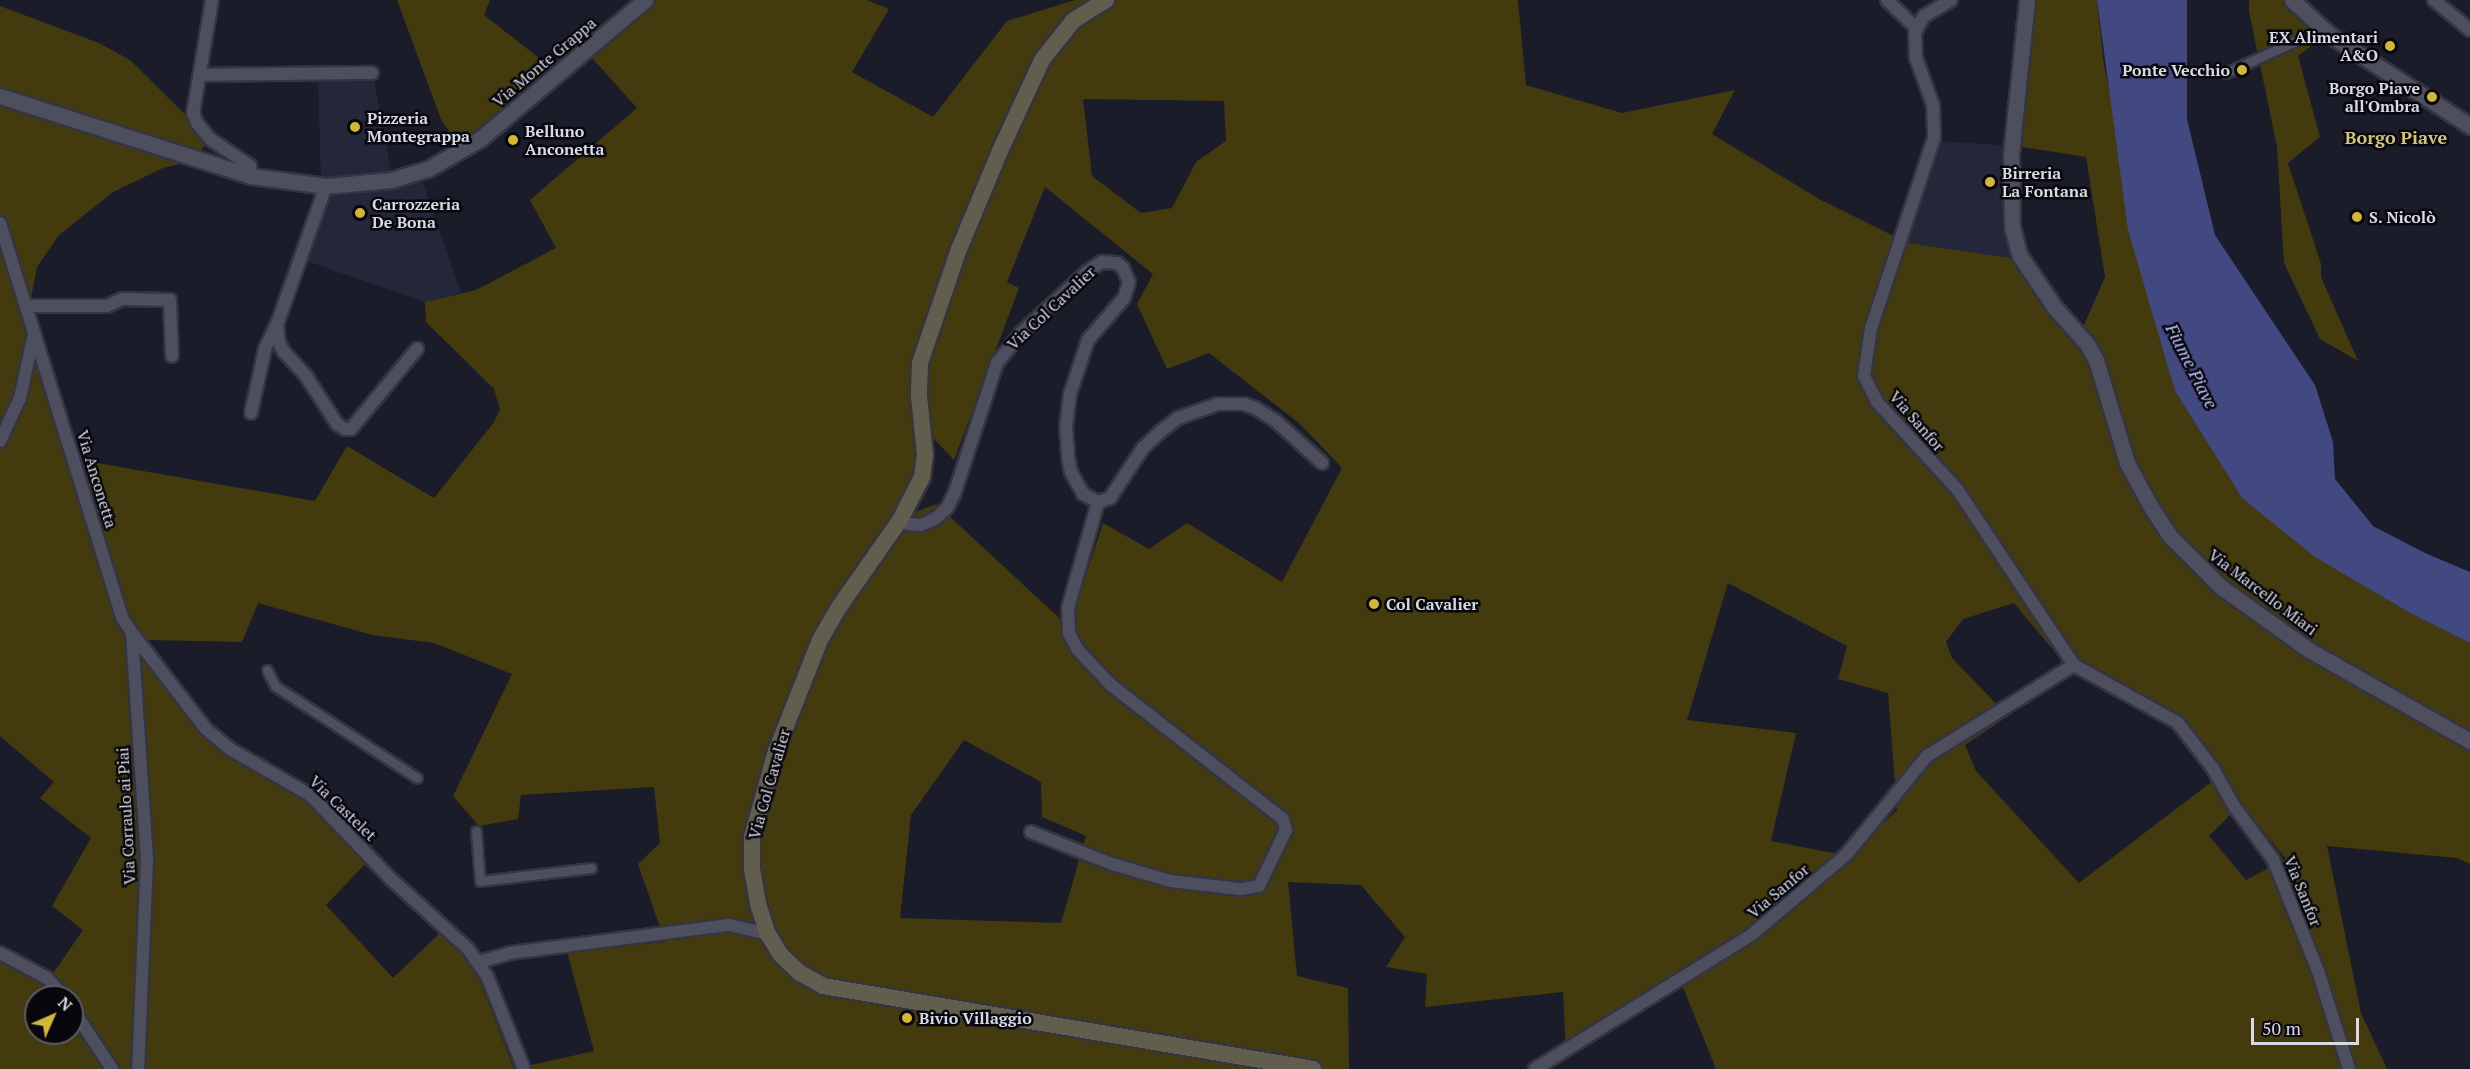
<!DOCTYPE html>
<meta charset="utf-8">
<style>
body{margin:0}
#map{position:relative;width:2470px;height:1069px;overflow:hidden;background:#1a1c2a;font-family:"PT Serif",serif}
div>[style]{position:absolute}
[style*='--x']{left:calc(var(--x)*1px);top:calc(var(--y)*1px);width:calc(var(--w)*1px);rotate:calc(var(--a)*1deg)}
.built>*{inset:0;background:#242739}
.green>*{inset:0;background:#433a0e}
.water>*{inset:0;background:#424880}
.roads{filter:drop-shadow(2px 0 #343540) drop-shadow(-2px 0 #343540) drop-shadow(0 2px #343540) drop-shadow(0 -2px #343540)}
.pedestrian>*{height:9px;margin:-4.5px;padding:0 4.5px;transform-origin:4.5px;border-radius:4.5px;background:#4d4f5f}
.minor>*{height:12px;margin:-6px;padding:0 6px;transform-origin:6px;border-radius:6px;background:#4d4f5f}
.tertiary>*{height:15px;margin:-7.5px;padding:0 7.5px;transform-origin:7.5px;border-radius:7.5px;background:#4d4f5f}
.secondary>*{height:16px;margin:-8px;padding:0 8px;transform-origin:8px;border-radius:8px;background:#625e4e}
.dots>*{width:16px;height:16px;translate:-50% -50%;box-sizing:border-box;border:3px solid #07070d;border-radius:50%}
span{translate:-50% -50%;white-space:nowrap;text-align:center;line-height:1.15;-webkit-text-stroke:5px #07070d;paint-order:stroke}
.poi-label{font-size:16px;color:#d7d9e3;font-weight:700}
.right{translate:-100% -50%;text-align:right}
.left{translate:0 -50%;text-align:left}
.street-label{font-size:16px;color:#d7d9e3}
.neighbourhood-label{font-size:18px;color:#d6c476;font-weight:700}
.water-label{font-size:18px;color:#bbc4f8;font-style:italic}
.north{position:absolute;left:24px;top:985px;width:60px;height:60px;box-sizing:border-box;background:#07070d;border:2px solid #5a5b63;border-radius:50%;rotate:45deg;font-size:16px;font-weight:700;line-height:24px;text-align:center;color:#d7d9e3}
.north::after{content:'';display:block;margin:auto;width:21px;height:27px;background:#d2b736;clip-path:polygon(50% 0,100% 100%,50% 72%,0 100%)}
.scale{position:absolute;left:2251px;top:1018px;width:108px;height:27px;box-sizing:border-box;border:3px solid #d7d9e3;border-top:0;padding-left:8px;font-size:18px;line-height:21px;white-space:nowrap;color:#d7d9e3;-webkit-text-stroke:4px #07070d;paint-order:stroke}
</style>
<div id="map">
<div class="built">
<i style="clip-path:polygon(318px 78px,374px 80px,392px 176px,418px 169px,461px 293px,425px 302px,304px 260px,321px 181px)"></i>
<i style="clip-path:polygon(1937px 141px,2016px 146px,2018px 259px,1908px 243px)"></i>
</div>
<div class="green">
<i style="clip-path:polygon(397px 0,490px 0,484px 15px,556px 71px,460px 149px,441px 119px)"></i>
<i style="clip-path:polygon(evenodd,640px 0,867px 0,889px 9px,852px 72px,933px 117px,1007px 21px,1075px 0,1518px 0,1526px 85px,1622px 113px,1735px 90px,1712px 134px,1819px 199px,1908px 243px,2018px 259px,2078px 339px,2105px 277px,2086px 157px,2016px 146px,2033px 0,2097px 0,2104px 65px,2175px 391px,2242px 498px,2316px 557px,2410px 613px,2470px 643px,2470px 864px,2457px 858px,2327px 846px,2361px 1013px,2387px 1069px,1716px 1069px,1682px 985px,1566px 1052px,1563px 992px,1425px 1007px,1427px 974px,1386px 967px,1405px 937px,1361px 885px,1288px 882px,1297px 976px,1348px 988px,1349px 1069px,0 1069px,0 958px,52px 975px,83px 930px,52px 906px,91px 838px,40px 798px,54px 782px,0 736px,0 6px,99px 43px,130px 60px,210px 139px,193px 161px,163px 168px,113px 192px,59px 235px,37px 267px,30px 303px,80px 460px,315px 501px,347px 446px,434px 498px,494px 422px,500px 410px,494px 389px,426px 322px,425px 302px,476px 290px,556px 248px,530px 200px,637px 108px,584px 49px,640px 0,1083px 99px,1224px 101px,1226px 141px,1196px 162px,1172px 208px,1141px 213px,1092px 176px,1083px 99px,640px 0,1045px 187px,1153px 274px,1137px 304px,1167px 369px,1209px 353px,1299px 423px,1342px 468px,1282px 582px,1187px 523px,1149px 549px,1103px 523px,1069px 627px,936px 504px,888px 523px,934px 439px,954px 460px,1019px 288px,1007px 282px,1045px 187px,640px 0,1728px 583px,1847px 646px,1838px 679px,1888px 693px,1897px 810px,1848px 856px,1771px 841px,1796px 733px,1687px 720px,1728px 583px,640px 0,258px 603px,372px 635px,434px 643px,512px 674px,453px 796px,479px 826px,518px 819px,521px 795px,654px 787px,660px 843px,638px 864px,665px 942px,567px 952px,594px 1051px,514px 1069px,474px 966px,441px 932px,393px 978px,326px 905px,367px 862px,329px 821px,183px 704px,145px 659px,147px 640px,242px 642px,258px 603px,640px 0,2014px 603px,2065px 664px,2185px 722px,2223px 773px,2079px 883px,1976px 771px,1965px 745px,2008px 716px,1952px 658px,1946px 642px,1963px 619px,2014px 603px,640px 0,964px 740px,1041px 782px,1042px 817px,1086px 836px,1061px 923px,900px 918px,911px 815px,964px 740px,640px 0,2241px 804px,2286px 859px,2246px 880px,2209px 836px,2241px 804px,640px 0,36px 997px,72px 997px,72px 1033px,36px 1033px,36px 997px)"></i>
<i style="clip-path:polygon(2249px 0,2289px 0,2326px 35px,2298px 56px,2320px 137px,2288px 163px,2321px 264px,2321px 277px,2358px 361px,2320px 339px,2284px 263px,2277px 147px,2249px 11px)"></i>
</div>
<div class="water">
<i style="clip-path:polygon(2097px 0,2187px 0,2187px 119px,2215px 235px,2315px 385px,2333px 442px,2335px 479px,2373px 526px,2425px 553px,2470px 572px,2470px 643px,2410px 613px,2315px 557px,2242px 498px,2175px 391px,2128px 230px)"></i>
</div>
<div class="roads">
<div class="pedestrian">
<i style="--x:2226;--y:73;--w:107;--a:-24.9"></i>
<i style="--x:267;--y:670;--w:18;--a:63"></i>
<i style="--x:275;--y:686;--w:169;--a:32.9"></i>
<i style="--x:476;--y:831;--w:50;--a:85.4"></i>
<i style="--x:480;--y:881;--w:112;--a:-6.7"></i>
</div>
<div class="minor">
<i style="--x:212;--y:0;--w:115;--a:99.5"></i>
<i style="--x:193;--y:113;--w:11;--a:68"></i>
<i style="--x:197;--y:123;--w:21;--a:51"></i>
<i style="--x:210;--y:139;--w:48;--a:34"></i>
<i style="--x:250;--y:166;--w:10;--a:84"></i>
<i style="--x:1887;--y:0;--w:40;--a:44"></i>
<i style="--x:1951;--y:0;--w:31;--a:149"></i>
<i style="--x:1924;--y:16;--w:18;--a:119"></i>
<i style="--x:1915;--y:32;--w:26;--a:88"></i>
<i style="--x:1916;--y:58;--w:50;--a:70.1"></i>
<i style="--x:1933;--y:105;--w:33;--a:88"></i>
<i style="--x:1934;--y:138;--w:200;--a:108.3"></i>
<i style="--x:1871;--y:328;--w:49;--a:98.3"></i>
<i style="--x:1864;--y:376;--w:29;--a:63"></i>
<i style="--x:1877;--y:402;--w:118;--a:47.4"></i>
<i style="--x:1957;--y:489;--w:211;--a:56.4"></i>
<i style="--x:2074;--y:665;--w:119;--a:29.1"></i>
<i style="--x:2178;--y:723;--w:56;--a:52.3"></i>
<i style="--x:2212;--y:767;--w:45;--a:60.6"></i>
<i style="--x:2234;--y:806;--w:66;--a:53.7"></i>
<i style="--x:2273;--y:859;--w:121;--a:68.1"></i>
<i style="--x:2318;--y:971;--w:103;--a:72.4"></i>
<i style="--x:2434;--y:0;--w:47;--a:39.8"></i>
<i style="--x:199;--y:75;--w:173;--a:-0.7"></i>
<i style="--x:326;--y:186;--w:146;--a:109.5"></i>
<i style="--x:277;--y:324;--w:19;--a:84"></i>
<i style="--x:279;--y:343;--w:10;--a:61"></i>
<i style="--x:284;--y:352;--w:33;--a:47"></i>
<i style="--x:306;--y:376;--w:57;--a:57.1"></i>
<i style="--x:337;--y:424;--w:9;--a:32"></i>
<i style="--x:345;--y:429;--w:6;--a:0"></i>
<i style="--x:351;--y:429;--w:104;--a:-50.5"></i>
<i style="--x:0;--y:223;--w:413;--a:72.8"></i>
<i style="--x:122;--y:618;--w:18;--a:56"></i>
<i style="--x:132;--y:633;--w:121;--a:52.4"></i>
<i style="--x:206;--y:729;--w:31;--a:40"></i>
<i style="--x:230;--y:749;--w:92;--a:29.9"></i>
<i style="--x:310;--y:795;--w:115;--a:46.1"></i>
<i style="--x:390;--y:878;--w:105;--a:42.3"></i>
<i style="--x:468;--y:949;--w:33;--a:55"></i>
<i style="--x:487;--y:976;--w:100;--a:68.3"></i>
<i style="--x:26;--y:306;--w:81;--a:0"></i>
<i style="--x:107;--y:306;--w:17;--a:-25"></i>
<i style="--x:122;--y:299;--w:48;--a:1.2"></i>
<i style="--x:170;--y:300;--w:56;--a:88"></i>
<i style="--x:251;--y:413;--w:66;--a:-77.7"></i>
<i style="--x:265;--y:349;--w:26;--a:-65"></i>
<i style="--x:0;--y:441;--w:47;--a:-65.1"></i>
<i style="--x:20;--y:398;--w:66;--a:-77.7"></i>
<i style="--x:900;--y:520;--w:9;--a:27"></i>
<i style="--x:908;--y:524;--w:13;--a:4"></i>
<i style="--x:921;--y:525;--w:15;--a:-23"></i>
<i style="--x:935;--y:519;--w:16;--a:-43"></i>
<i style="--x:947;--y:508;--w:18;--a:-63"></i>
<i style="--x:955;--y:492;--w:136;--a:-72"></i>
<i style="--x:997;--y:363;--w:38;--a:-51"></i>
<i style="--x:1021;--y:333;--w:91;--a:-42.8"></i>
<i style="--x:1088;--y:271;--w:17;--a:-33"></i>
<i style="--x:1102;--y:262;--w:15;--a:4"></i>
<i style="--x:1117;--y:263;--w:8;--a:40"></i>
<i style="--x:1123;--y:268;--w:15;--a:67"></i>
<i style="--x:1129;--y:282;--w:17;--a:107"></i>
<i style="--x:1124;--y:298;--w:55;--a:130.6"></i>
<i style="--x:1088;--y:340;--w:57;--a:108.4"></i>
<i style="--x:1070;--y:394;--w:32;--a:97"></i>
<i style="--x:1066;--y:426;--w:31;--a:86"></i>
<i style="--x:1068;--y:457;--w:15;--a:79"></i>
<i style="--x:1071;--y:472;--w:25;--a:61"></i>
<i style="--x:1083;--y:494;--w:17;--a:28"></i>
<i style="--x:1098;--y:502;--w:13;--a:-18"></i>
<i style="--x:1110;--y:498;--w:60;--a:-56.6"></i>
<i style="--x:1143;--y:448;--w:23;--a:-43"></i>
<i style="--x:1160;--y:432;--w:23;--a:-38"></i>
<i style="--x:1178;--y:418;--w:42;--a:-19.3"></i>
<i style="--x:1218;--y:404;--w:26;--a:0"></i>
<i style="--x:1244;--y:404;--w:12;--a:20"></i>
<i style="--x:1255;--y:408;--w:26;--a:32"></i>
<i style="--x:1277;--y:422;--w:61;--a:42.3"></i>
<i style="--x:132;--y:634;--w:225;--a:86.2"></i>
<i style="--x:147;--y:858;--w:211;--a:92.4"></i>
<i style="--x:1031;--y:832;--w:87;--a:21.6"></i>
<i style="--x:1112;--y:864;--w:60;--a:16.3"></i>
<i style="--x:1170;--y:881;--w:71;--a:6.4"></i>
<i style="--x:1241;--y:889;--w:18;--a:-9"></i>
<i style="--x:1259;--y:886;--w:62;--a:-64.3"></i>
<i style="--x:1286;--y:830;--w:11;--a:-105"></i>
<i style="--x:1283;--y:819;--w:218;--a:-142.1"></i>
<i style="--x:1111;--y:685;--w:48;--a:-133.3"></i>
<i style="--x:1078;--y:650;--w:19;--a:-118"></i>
<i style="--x:1069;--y:633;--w:25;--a:-92"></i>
<i style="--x:1068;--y:608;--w:110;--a:-74.2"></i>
<i style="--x:0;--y:953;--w:53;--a:28"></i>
<i style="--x:47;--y:978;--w:26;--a:47"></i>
<i style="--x:479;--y:962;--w:32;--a:-16"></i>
<i style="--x:510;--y:953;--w:221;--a:-7.3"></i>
<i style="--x:729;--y:925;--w:40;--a:13"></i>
<i style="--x:72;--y:1008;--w:73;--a:56.7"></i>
<i style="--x:1535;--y:1069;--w:254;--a:-31.8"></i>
<i style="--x:1751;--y:935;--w:124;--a:-40.1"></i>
<i style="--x:1846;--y:855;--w:128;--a:-50.7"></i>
<i style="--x:1927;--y:756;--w:173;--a:-31.8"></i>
</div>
<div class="tertiary">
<i style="--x:2027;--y:0;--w:155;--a:95.9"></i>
<i style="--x:2011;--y:154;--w:73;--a:89.2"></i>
<i style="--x:2012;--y:227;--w:30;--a:75"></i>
<i style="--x:2020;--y:256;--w:63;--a:56.1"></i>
<i style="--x:2055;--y:308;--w:48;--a:48.4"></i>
<i style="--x:2087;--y:344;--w:18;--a:61"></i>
<i style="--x:2096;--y:360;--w:108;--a:73.2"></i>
<i style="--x:2127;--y:463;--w:50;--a:61.4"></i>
<i style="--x:2151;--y:507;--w:35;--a:57"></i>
<i style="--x:2170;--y:536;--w:72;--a:45"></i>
<i style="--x:2221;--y:587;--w:108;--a:35.6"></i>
<i style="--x:2309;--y:650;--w:185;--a:29.5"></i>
<i style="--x:2292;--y:0;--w:52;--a:42.6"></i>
<i style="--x:2330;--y:35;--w:167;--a:33"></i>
<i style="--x:0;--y:96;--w:263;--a:17.7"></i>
<i style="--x:251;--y:176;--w:76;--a:7.6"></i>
<i style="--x:326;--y:186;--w:65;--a:-5.3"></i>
<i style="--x:391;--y:180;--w:39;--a:-17"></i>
<i style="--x:428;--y:169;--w:60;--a:-30"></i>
<i style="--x:480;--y:139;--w:216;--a:-40.1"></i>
</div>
<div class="secondary">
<i style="--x:1106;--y:0;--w:39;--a:148"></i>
<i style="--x:1073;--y:21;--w:50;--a:128.5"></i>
<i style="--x:1042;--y:60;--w:100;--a:114.8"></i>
<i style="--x:1000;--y:151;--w:106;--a:112.7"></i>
<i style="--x:959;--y:249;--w:120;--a:108.9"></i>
<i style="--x:920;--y:363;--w:33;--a:92"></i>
<i style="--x:919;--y:396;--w:59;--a:84.2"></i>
<i style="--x:925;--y:455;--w:22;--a:98"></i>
<i style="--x:922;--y:477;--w:48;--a:117.1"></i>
<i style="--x:900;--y:520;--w:106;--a:125"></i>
<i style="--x:839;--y:607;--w:38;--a:120"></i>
<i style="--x:820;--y:640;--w:119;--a:111.6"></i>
<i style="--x:776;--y:751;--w:89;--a:105.6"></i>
<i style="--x:752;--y:837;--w:32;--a:90"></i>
<i style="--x:752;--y:869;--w:36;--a:80"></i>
<i style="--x:758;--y:904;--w:32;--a:72"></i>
<i style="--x:768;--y:934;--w:23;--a:59"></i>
<i style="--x:780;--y:954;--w:28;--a:44"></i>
<i style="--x:800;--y:973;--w:26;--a:29"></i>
<i style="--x:823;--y:986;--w:497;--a:9.6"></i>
</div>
</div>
<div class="dots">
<i style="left:2390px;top:46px;background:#d2b736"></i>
<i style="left:2242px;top:70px;background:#d2b736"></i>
<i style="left:2432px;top:97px;background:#d2b736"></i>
<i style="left:355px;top:127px;background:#d2b736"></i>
<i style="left:513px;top:140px;background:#d2b736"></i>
<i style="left:1990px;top:182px;background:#d2b736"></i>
<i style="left:360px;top:213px;background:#d2b736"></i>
<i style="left:2357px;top:217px;background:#d2b736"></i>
<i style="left:1374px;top:604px;background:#d2b736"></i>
<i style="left:907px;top:1018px;background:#d2b736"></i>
</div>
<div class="poi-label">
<span class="right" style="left:2378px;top:46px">EX Alimentari<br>A&amp;O</span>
<span class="right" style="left:2230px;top:70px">Ponte Vecchio</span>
<span class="right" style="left:2420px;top:97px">Borgo Piave<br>all'Ombra</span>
<span class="left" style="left:367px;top:127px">Pizzeria<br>Montegrappa</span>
<span class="left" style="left:525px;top:140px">Belluno<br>Anconetta</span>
<span class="left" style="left:2002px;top:182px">Birreria<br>La Fontana</span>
<span class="left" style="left:372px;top:213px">Carrozzeria<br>De Bona</span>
<span class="left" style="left:2369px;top:217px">S. Nicolò</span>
<span class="left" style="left:1386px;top:604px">Col Cavalier</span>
<span class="left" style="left:919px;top:1018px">Bivio Villaggio</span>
</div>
<div class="street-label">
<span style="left:544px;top:62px;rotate:-40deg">Via Monte Grappa</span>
<span style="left:1051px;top:308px;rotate:-43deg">Via Col Cavalier</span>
<span style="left:1917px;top:421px;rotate:49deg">Via Sanfor</span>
<span style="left:97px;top:479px;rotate:73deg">Via Anconetta</span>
<span style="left:2263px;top:592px;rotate:37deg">Via Marcello Miari</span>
<span style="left:769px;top:784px;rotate:-74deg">Via Col Cavalier</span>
<span style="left:343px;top:808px;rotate:44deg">Via Castelet</span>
<span style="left:126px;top:816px;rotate:-93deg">Via Corraulo ai Piai</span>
<span style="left:1778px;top:891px;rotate:-40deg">Via Sanfor</span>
<span style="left:2303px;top:891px;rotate:68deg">Via Sanfor</span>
</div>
<div class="neighbourhood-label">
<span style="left:2396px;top:137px">Borgo Piave</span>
</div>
<div class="water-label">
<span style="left:2192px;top:366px;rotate:63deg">Fiume Piave</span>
</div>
<div class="north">N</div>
<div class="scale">50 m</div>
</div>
